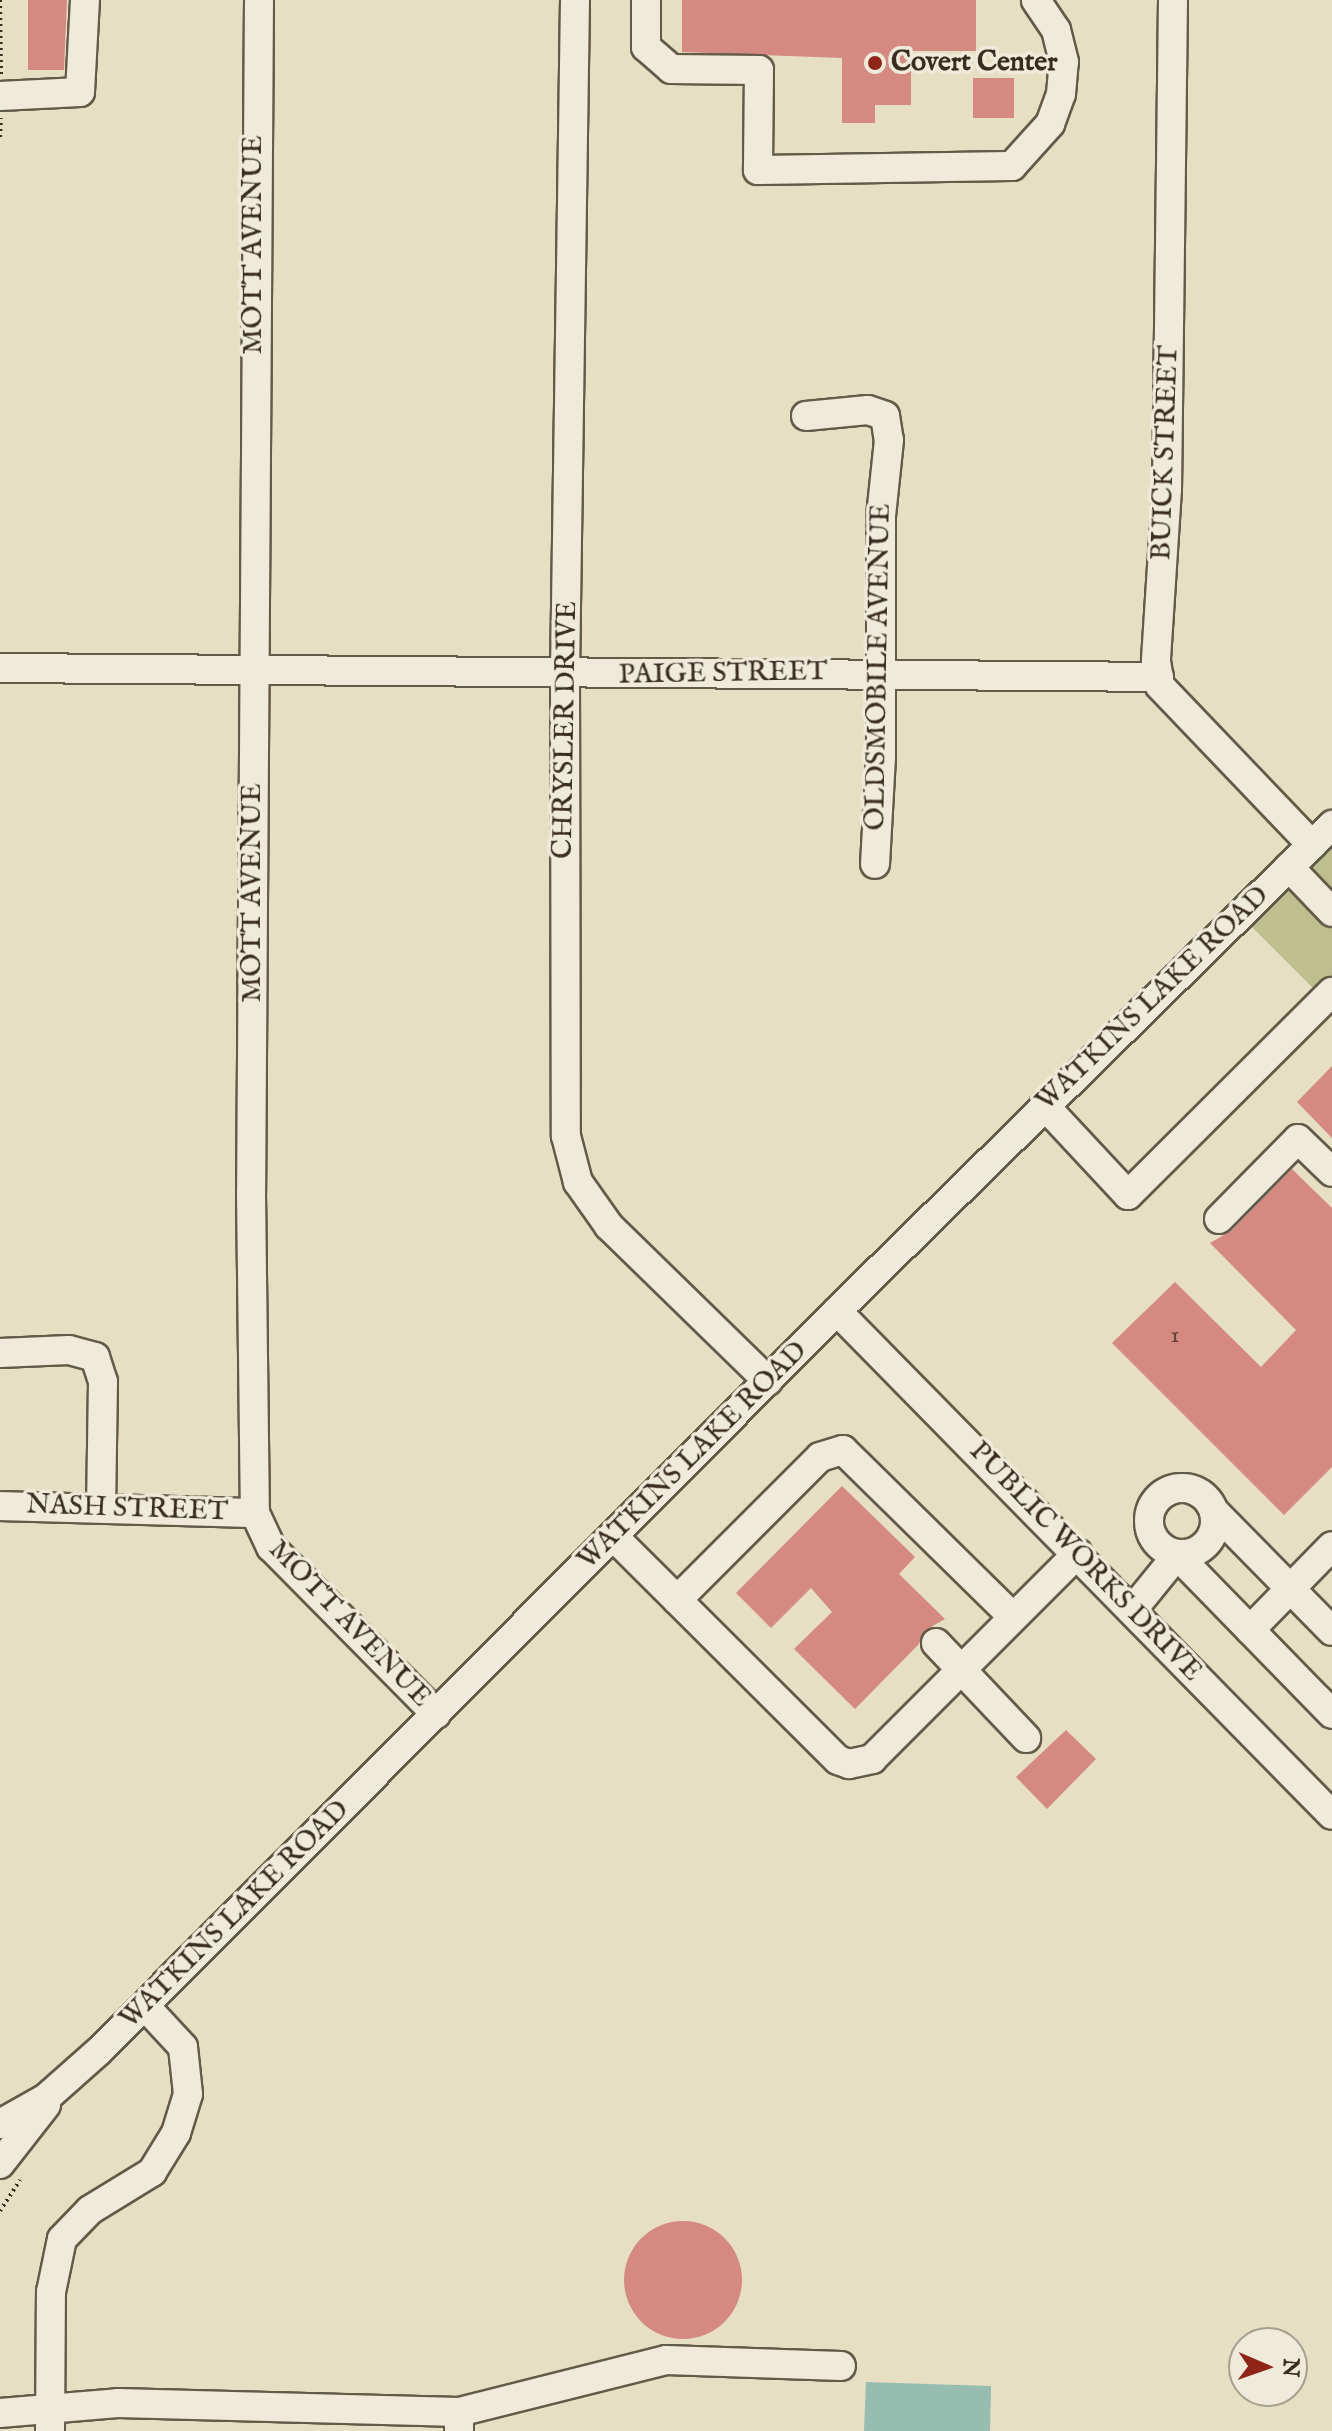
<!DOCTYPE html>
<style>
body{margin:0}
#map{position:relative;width:1332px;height:2431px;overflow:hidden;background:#e7dfc4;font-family:"IM FELL English",serif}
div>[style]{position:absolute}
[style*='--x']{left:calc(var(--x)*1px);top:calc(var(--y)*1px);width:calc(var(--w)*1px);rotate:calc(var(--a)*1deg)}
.green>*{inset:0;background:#bebf8f}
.water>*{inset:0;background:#97bdb0}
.building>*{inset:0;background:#d48981}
.round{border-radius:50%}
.path>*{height:4px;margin-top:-2px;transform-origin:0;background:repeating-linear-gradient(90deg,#392d1f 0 2px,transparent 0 6px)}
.roads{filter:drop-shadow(2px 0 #645a48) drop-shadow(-2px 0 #645a48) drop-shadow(0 2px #645a48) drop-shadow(0 -2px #645a48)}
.minor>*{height:28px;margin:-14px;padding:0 14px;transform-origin:14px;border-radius:14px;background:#efead9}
.minor>.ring{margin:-14px;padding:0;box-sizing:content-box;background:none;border:28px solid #efead9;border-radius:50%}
.dots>*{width:22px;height:22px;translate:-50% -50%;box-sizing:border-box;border:4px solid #efead9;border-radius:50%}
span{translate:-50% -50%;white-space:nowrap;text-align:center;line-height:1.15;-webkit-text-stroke:7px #efead9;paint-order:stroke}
.number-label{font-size:24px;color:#604438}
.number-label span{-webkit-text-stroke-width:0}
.poi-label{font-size:28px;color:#392d1f;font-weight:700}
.left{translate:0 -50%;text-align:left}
.street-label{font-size:28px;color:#392d1f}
.north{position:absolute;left:1228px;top:2327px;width:80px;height:80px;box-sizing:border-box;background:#efead9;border:2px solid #a69e8f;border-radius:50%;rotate:92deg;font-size:22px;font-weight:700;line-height:32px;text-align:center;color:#392d1f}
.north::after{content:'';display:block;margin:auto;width:28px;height:36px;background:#8f2418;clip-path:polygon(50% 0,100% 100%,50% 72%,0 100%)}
</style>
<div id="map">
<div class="green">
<i style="clip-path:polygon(1332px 843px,1332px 1007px,1248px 923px)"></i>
</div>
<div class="water">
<i style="clip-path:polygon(866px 2382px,991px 2386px,990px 2431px,864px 2431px)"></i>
</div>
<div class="building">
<i style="clip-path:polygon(28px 0,67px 0,64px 70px,28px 70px)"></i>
<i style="clip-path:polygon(682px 0,976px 0,976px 51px,911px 51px,911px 105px,875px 105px,875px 123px,842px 123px,842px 58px,682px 52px)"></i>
<i style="clip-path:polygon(973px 78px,1014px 78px,1014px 118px,973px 118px)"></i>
<i style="clip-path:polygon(1332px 1066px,1332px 1138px,1297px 1102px)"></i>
<i style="clip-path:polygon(1292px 1169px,1332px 1208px,1332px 1467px,1284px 1515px,1112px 1343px,1175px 1282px,1261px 1367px,1296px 1330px,1210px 1243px,1231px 1231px)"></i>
<i style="clip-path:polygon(842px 1486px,915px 1557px,899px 1574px,945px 1619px,924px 1631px,919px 1644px,855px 1709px,794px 1649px,832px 1612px,811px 1588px,771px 1628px,736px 1593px)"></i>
<i style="clip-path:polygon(1066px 1730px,1096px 1759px,1047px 1809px,1016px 1777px)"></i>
<i class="round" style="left:624px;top:2221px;width:118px;height:118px"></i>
</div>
<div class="path">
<i style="--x:0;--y:0;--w:74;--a:89.2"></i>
<i style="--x:0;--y:137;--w:19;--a:-87"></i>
<i style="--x:0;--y:2211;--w:37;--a:-57"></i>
</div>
<div class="roads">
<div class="minor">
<i style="--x:259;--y:0;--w:1193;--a:90.38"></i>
<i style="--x:251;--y:1193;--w:320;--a:89.3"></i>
<i style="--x:255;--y:1513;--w:38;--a:65"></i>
<i style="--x:271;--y:1547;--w:235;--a:45.3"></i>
<i style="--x:575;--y:0;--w:676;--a:90.85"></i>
<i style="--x:565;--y:676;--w:460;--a:89.9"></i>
<i style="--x:566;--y:1136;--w:48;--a:75.4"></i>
<i style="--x:578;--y:1182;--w:54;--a:54.8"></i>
<i style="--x:609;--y:1226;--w:222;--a:44.3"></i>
<i style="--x:646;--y:0;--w:47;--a:90"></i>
<i style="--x:646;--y:47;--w:33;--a:41"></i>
<i style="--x:671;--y:69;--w:88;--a:0.7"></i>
<i style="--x:759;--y:70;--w:100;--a:90.6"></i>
<i style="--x:758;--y:170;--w:254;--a:-0.9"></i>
<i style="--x:1012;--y:166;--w:57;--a:-47.9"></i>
<i style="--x:1050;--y:124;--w:32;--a:-70"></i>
<i style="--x:1061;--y:94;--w:32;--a:-85"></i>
<i style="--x:1064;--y:62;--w:33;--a:-104"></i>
<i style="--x:1056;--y:30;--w:36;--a:-124"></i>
<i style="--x:1173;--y:0;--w:489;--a:90.7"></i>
<i style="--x:1167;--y:489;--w:172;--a:93.7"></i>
<i style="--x:1156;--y:661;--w:25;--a:81"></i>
<i style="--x:1160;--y:686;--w:220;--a:46.3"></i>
<i style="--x:0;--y:96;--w:80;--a:-2.9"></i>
<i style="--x:80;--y:92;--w:92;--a:-86.9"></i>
<i style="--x:806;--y:416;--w:62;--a:-5.5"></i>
<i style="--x:868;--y:410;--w:18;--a:19"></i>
<i style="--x:885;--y:416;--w:24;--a:81"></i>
<i style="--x:889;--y:440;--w:76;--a:96"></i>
<i style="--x:881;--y:516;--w:241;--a:90"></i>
<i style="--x:881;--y:757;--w:107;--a:93.2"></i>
<i style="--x:0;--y:668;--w:1159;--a:0.44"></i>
<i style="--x:1289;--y:867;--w:62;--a:46.3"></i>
<i style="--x:1044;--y:1105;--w:123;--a:47"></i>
<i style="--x:1128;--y:1195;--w:288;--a:-44.9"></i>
<i style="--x:1219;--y:1219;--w:112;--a:-45.4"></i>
<i style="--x:1298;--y:1139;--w:47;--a:44.1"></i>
<i style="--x:837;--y:1311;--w:706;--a:45.52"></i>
<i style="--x:0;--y:1353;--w:69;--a:-2.5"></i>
<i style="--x:69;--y:1350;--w:27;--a:15"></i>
<i style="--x:95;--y:1357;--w:26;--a:72"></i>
<i style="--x:103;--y:1382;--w:126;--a:90.9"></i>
<i class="ring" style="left:1149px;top:1488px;width:38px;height:38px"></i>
<i style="--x:0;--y:1506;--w:255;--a:1.6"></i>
<i style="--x:1214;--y:1511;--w:168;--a:45.5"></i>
<i style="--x:613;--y:1536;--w:317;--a:44.9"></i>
<i style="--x:838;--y:1760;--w:12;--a:20"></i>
<i style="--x:849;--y:1764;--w:24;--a:-12"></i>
<i style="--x:872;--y:1759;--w:291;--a:-45"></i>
<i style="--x:677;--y:1600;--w:202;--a:-45"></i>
<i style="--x:820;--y:1457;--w:24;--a:-17"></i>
<i style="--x:843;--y:1450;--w:237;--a:44.5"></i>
<i style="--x:1134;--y:1608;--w:68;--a:-50.9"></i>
<i style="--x:1177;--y:1555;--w:222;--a:45.7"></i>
<i style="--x:1250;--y:1630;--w:117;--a:-45.7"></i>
<i style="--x:936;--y:1643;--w:131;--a:46.5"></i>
<i style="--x:0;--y:2124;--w:53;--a:-29.5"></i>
<i style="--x:46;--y:2098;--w:71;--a:-41.6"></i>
<i style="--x:99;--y:2051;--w:1045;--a:-45.08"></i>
<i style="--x:837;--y:1311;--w:694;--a:-44.47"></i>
<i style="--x:0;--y:2164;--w:75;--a:-52.1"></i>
<i style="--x:459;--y:2412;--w:213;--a:-14.1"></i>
<i style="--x:666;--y:2360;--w:175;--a:2"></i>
<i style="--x:0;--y:2413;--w:118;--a:-4.8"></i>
<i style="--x:118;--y:2403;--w:341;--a:1.5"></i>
<i style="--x:459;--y:2412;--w:19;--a:90"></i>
<i style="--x:50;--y:2431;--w:139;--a:-89.6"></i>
<i style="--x:51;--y:2292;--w:54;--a:-78.3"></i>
<i style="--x:62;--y:2239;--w:40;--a:-46"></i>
<i style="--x:90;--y:2210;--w:73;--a:-31.5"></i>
<i style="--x:152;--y:2172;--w:46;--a:-58.4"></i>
<i style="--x:176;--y:2133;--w:41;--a:-72.9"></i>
<i style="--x:188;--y:2094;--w:47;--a:-96.1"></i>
<i style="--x:183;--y:2047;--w:56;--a:-132.8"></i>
</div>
</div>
<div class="dots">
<i style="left:875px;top:63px;background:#8f2418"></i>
</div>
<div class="number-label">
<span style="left:1175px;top:1336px">1</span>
</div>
<div class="poi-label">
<span class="left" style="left:891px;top:63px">Covert Center</span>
</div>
<div class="street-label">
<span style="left:254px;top:245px;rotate:-90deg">MOTT AVENUE</span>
<span style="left:1166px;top:453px;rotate:-88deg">BUICK STREET</span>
<span style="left:879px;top:667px;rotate:-89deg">OLDSMOBILE AVENUE</span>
<span style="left:723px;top:674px;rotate:-1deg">PAIGE STREET</span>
<span style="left:566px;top:730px;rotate:-89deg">CHRYSLER DRIVE</span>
<span style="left:253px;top:893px;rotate:-90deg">MOTT AVENUE</span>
<span style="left:1153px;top:999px;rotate:-44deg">WATKINS LAKE ROAD</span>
<span style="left:693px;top:1456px;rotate:-45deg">WATKINS LAKE ROAD</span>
<span style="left:127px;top:1509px;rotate:2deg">NASH STREET</span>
<span style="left:1085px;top:1562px;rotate:46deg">PUBLIC WORKS DRIVE</span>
<span style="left:349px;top:1624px;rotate:46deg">MOTT AVENUE</span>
<span style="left:235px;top:1915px;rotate:-45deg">WATKINS LAKE ROAD</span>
</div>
<div class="north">N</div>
</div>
